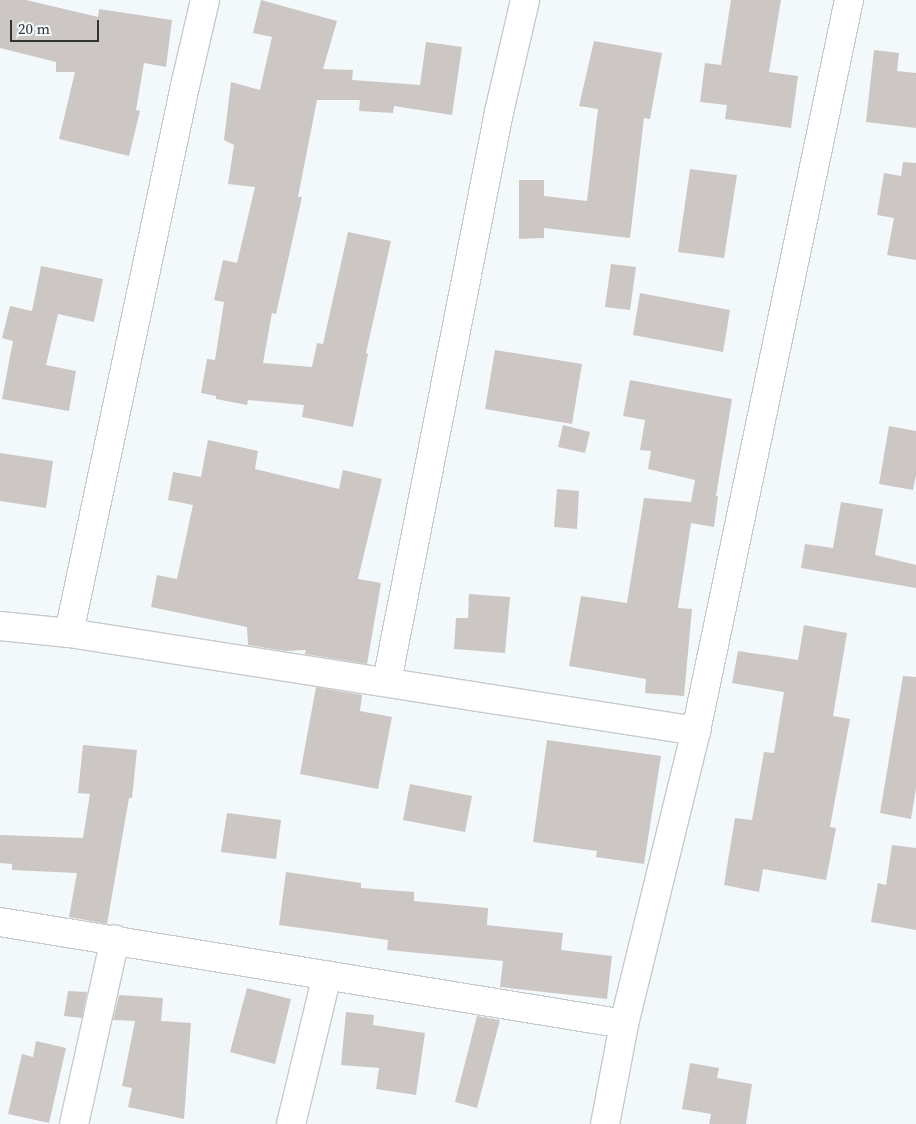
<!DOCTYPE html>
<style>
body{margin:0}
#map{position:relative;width:916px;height:1124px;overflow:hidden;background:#f3f8fb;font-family:"Source Serif 4",serif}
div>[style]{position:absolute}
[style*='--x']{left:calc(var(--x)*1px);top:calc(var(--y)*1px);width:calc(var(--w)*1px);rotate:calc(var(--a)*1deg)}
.building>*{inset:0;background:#ccc7c4}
.roads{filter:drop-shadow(1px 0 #c6cace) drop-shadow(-1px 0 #c6cace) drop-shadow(0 1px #c6cace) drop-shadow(0 -1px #c6cace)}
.minor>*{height:28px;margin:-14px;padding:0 14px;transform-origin:14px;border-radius:14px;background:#fff}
span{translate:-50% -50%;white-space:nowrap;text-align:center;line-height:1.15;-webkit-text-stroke:4.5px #f3f8fb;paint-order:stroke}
.scale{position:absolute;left:10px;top:20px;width:89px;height:22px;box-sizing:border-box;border:2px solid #313334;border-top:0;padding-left:6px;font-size:15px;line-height:18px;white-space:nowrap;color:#313334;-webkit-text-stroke:4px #f3f8fb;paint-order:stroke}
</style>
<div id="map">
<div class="building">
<i style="clip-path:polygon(0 0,26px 0,98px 17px,99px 9px,172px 20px,166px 67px,144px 63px,136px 110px,140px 111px,129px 156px,59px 139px,75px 72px,56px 72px,56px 62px,0 48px)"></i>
<i style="clip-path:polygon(261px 0,337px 21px,323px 69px,353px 70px,352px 80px,420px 85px,426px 42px,462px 47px,452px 115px,394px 106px,393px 113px,359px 111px,360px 100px,317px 100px,298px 197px,302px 197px,276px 314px,272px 313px,263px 363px,312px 367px,317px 343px,323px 344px,348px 232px,391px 241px,366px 353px,368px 354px,353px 427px,302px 417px,304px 405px,248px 400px,247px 405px,216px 399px,216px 396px,201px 393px,207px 359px,215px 360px,224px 302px,214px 300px,223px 260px,237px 263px,255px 187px,228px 184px,234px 145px,224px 140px,231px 82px,260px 90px,272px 37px,253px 33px)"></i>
<i style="clip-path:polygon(731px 0,781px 0,769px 72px,798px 76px,791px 128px,725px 119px,727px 105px,700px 102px,705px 63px,721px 65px)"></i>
<i style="clip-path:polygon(594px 41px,662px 53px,650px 119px,644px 118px,630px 238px,544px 228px,544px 238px,519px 239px,519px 180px,544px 180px,544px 196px,587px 201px,598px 109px,579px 106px)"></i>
<i style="clip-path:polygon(874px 50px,899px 53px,897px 71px,916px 73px,916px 128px,866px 122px)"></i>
<i style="clip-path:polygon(903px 162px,916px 163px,916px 260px,887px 255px,894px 218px,877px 215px,884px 173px,901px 176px)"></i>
<i style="clip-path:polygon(690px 169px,737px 175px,724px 258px,678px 252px)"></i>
<i style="clip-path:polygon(611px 264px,636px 267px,630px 310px,605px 307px)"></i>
<i style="clip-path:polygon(41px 266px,103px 279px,94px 322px,58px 314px,46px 365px,76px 371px,69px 411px,2px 399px,13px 341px,2px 338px,10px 306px,32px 311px)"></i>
<i style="clip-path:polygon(640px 293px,730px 310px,723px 352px,633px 335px)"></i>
<i style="clip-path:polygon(495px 350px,582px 364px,572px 424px,485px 409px)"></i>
<i style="clip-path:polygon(630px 380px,732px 399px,716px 496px,718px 496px,714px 527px,691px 523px,678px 608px,692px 609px,684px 696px,645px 693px,646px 679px,569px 666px,581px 596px,627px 603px,644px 498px,691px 502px,695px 480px,648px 469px,651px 451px,640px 450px,645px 420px,623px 416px)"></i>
<i style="clip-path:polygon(563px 425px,590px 432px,585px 453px,558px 447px)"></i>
<i style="clip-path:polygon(889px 426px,916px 431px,916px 475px,913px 490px,879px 484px)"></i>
<i style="clip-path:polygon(208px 440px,258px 451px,255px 469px,339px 489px,343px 470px,382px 479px,358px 579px,381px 583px,367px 664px,305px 654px,306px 650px,285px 651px,248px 645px,247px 627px,151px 607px,157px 575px,177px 579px,193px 505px,168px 500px,173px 472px,201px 477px)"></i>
<i style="clip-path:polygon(0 453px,53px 461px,46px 508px,0 501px)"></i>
<i style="clip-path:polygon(557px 489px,579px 491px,577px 529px,554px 527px)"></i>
<i style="clip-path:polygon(841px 502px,883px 509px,875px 555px,916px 565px,916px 588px,801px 568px,805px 544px,833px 548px)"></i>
<i style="clip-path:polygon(469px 594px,510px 597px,505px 653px,454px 649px,456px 618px,468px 618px)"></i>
<i style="clip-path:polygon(804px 625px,847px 633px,833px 716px,850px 719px,830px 827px,836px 828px,826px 880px,763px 869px,759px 892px,724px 885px,735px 818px,752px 820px,764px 752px,774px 753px,784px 692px,732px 683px,738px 651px,798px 660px)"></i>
<i style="clip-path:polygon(903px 676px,916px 677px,916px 788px,911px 819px,880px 813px)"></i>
<i style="clip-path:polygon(316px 687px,362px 695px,360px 711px,392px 717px,378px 789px,300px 774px)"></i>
<i style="clip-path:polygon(547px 740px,661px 756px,644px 864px,596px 857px,597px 851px,533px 842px)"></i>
<i style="clip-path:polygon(83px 745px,137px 750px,132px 798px,129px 798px,107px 924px,69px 917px,77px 873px,12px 870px,12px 864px,0 863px,0 835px,83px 838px,90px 794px,78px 793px)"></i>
<i style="clip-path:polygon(410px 784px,472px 796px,465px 832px,403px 820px)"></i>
<i style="clip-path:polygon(227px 813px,281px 820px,276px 859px,221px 852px)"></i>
<i style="clip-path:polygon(892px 845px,916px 848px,916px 930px,871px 922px,878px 883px,886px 885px)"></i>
<i style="clip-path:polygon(286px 872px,361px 883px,361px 888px,414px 892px,414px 901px,488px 908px,487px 925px,563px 933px,561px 950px,612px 956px,607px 999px,500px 987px,503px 961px,387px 950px,388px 940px,279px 925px)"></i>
<i style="clip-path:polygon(247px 988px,291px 999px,275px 1064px,230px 1052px)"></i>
<i style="clip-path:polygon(68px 991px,87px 992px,82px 1018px,64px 1016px)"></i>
<i style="clip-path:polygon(119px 995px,163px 998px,161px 1021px,191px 1023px,184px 1119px,128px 1107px,132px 1088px,122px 1086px,135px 1021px,113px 1020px)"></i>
<i style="clip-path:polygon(346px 1012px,374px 1015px,373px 1025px,425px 1033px,416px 1095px,376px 1089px,379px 1068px,341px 1065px)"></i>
<i style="clip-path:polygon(477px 1016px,500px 1020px,477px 1108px,455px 1102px)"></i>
<i style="clip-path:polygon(36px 1041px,66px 1048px,49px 1123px,8px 1114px,22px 1054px,33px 1057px)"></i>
<i style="clip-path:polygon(690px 1063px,719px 1068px,717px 1078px,752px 1084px,746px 1124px,709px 1124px,711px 1114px,682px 1109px)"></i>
</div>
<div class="roads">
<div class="minor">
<i style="--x:0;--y:626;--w:69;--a:5.8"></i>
<i style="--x:69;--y:633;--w:635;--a:8.88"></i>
<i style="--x:69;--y:633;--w:559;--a:-78.03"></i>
<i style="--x:185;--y:86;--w:88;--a:-76.9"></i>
<i style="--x:387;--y:681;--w:580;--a:-78.86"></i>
<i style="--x:499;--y:112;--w:115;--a:-76.9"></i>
<i style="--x:0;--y:922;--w:632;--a:9.28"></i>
<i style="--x:74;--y:1124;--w:189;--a:-77.5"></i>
<i style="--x:291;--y:1124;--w:153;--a:-76.4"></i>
<i style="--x:605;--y:1124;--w:102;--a:-79.2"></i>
<i style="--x:624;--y:1024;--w:302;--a:-76.2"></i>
<i style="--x:696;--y:731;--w:747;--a:-78.18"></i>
</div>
</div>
<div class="scale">20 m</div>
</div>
